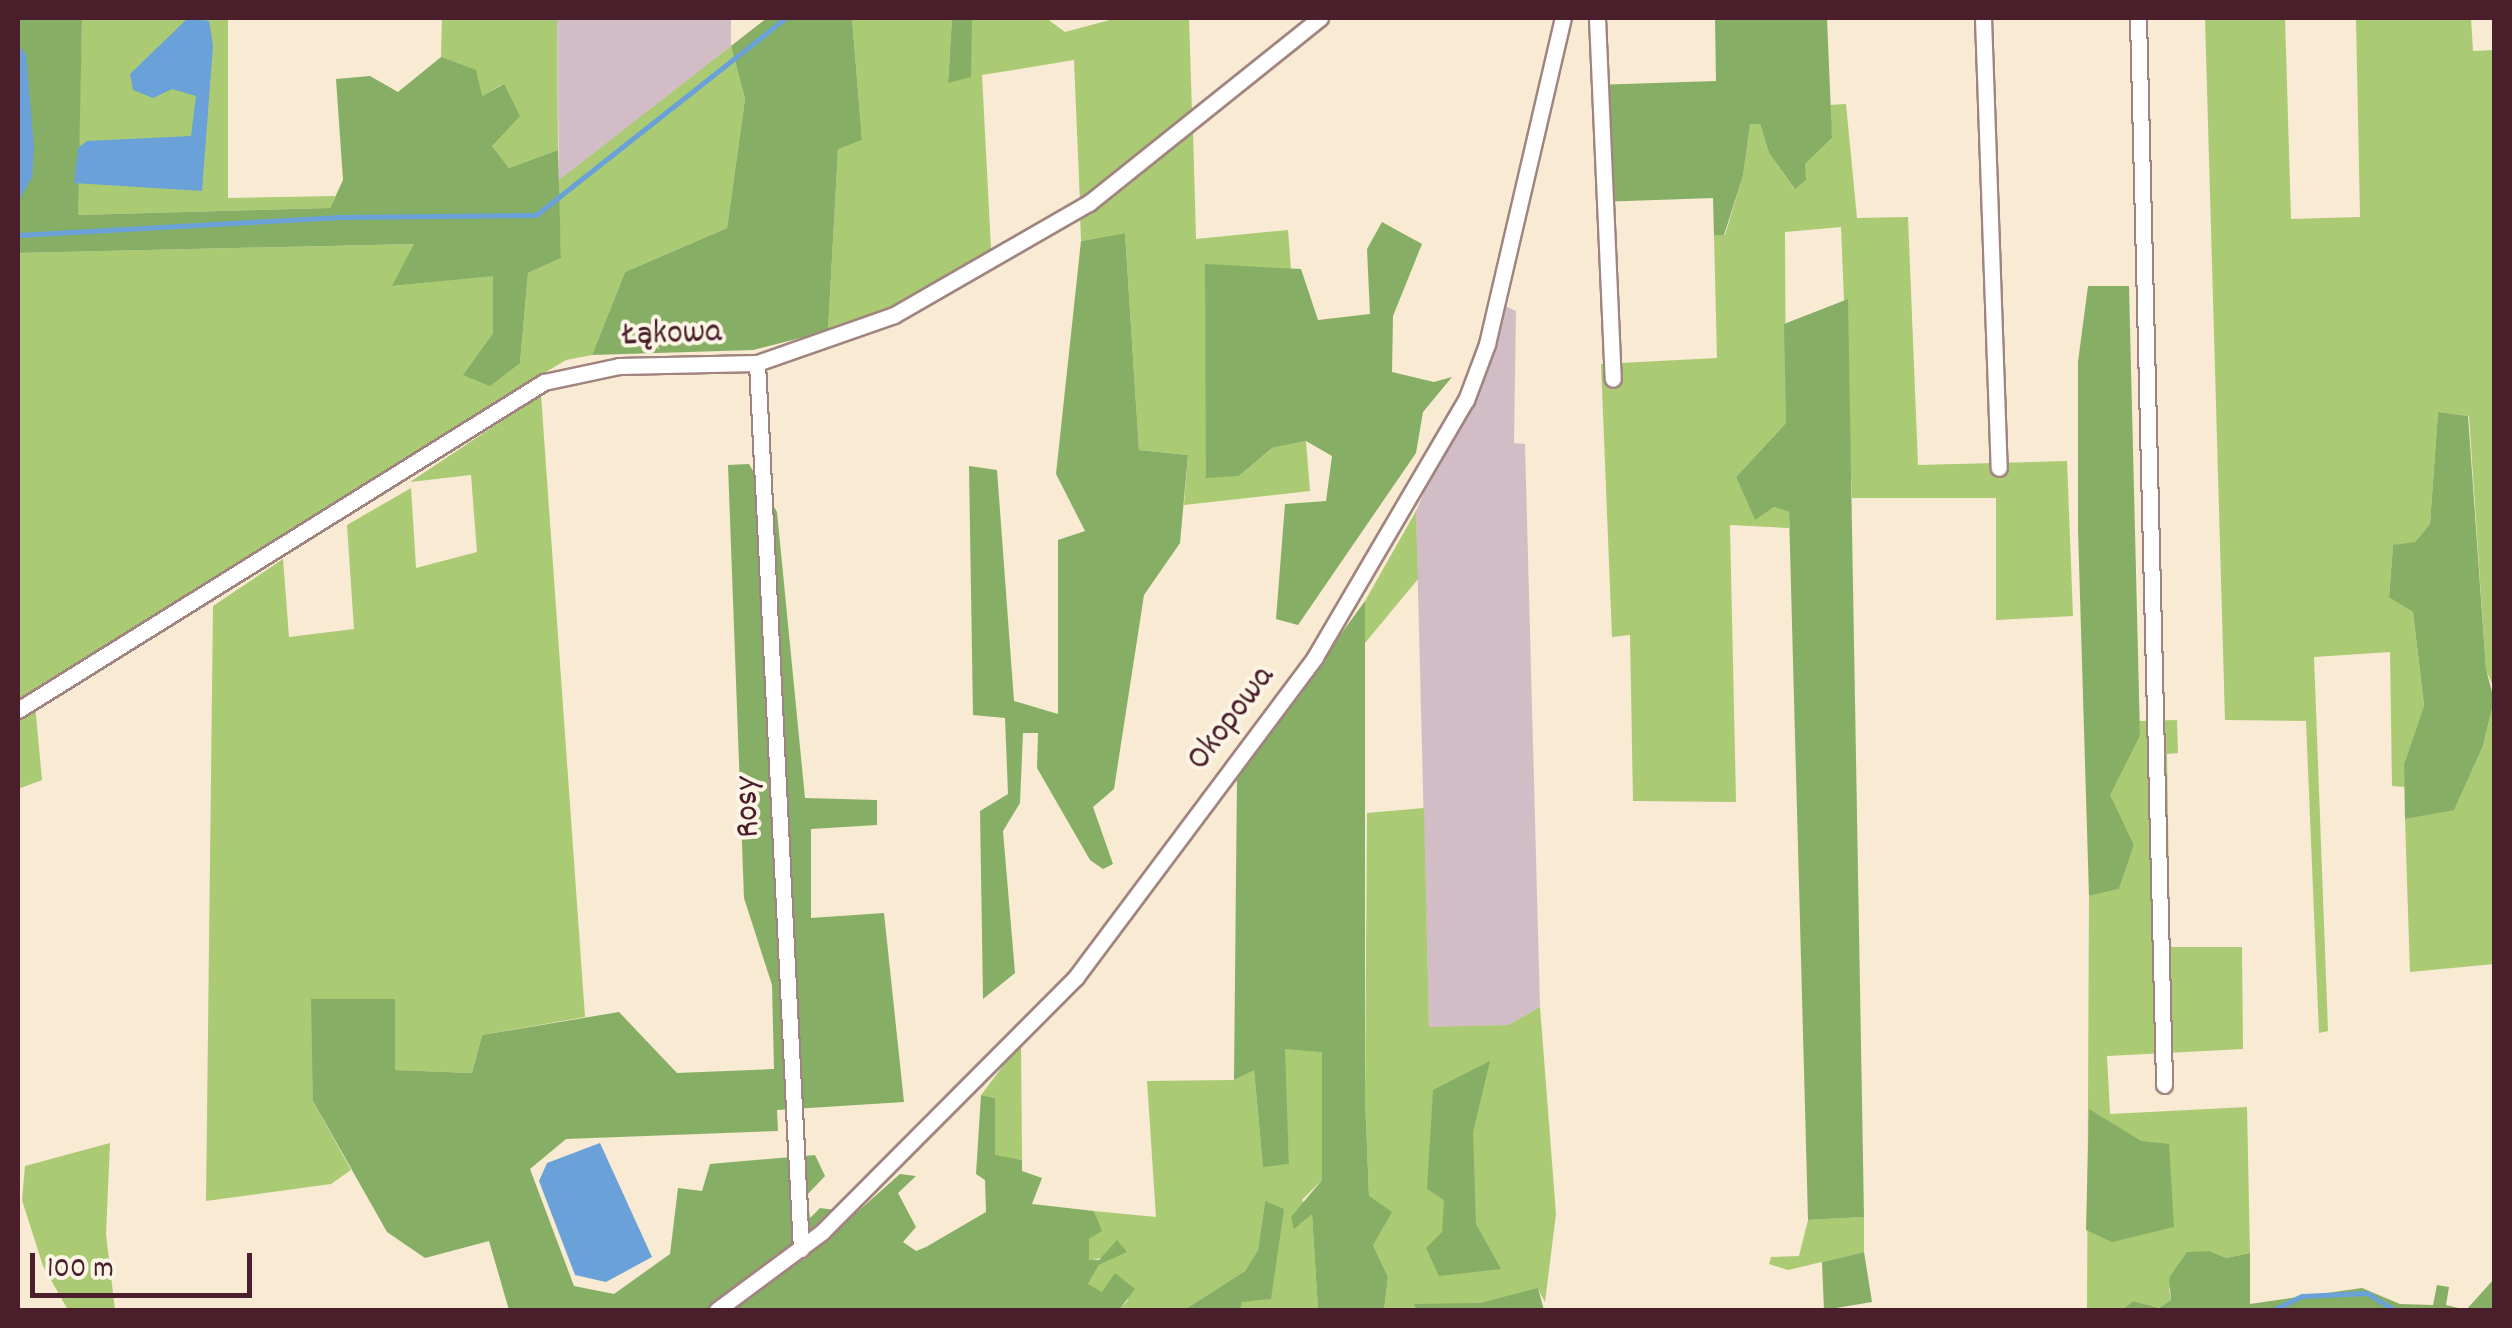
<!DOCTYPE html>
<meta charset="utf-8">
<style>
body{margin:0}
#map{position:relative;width:2512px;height:1328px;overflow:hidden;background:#f8ead3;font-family:Dekko,sans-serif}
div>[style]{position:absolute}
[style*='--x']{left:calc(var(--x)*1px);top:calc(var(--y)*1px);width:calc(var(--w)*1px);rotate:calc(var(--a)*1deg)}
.industrial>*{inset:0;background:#d2bdc7}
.green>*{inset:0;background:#aaca73}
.forest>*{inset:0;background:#87ae65}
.water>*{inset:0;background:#69a1d8}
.stream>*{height:5px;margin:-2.5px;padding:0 2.5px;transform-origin:2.5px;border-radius:2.5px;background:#69a1d8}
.roads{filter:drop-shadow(2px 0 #a1847f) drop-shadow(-2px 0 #a1847f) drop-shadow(0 2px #a1847f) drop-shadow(0 -2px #a1847f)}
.minor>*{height:15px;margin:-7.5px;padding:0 7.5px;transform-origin:7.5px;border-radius:7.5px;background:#fff}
span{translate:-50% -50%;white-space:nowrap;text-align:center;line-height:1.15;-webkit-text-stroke:8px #fcf5e5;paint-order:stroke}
.street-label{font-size:35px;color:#4a1f2b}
.frame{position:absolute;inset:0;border:20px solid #4a1f2b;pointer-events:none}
.scale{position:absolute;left:30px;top:1253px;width:222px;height:45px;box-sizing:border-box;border:5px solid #4a1f2b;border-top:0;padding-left:12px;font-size:30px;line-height:35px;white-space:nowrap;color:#4a1f2b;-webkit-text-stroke:8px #fcf5e5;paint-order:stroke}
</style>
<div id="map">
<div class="industrial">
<i style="clip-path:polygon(557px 18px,731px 18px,731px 46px,559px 181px)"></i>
<i style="clip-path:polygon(1503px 305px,1516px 311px,1514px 443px,1525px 444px,1540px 1007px,1508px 1025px,1429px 1028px,1416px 511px)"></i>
</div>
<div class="green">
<i style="clip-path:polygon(82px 18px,228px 18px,228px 198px,335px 196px,330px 208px,77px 215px)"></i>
<i style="clip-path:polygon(442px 18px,557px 18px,558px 150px,509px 168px,492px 146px,503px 84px,482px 96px,441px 57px)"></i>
<i style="clip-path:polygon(852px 18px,952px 18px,948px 82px,972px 18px,1046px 18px,1065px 32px,1117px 18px,1189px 18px,1192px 112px,1080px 203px,1074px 60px,982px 75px,991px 249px,895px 305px,828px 331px,838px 148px,862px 140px)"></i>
<i style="clip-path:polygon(2205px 18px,2285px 18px,2291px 219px,2360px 217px,2356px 18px,2471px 18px,2473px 51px,2494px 50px,2494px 688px,2486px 670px,2469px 416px,2438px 412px,2430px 524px,2415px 542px,2393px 546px,2389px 596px,2413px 612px,2424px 707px,2404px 764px,2405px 787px,2392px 786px,2390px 652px,2314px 657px,2328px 1031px,2319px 1033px,2306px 721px,2225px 720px)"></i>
<i style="clip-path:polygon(731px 46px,745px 99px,727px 228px,625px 272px,592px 355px,566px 360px,504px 397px,18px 701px,18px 253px,415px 244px,393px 286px,493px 275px,493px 333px,464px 374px,520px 362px,528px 273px,561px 258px,558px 181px)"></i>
<i style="clip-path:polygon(1846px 104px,1857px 218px,1908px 217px,1918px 465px,2067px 461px,2073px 616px,1996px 620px,1996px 498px,1852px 498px,1841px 227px,1785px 232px,1786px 423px,1736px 477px,1755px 519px,1774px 507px,1789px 512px,1789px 528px,1730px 525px,1736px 802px,1633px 801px,1630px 635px,1612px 637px,1601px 364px,1717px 358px,1714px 235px,1725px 235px,1743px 176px,1750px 123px,1760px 124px,1769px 153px,1794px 188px,1805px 164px,1832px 138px,1829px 105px)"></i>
<i style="clip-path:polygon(1193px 131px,1196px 239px,1288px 230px,1291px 269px,1205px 265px,1239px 476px,1272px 448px,1306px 441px,1310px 491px,1184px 505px,1188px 455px,1139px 450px,1125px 233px,1081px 241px,1080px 214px)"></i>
<i style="clip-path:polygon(541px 395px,585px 1017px,482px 1035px,472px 1073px,394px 1070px,395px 999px,313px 1101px,351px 1170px,331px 1184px,206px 1201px,213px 606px,283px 559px,289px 637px,354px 629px,347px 525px,411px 488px,416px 568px,477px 552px,471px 475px,410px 482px)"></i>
<i style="clip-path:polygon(1416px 511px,1418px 579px,1365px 643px,1365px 601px)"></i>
<i style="clip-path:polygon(2494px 700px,2494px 964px,2410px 972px,2405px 819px,2454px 809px,2483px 746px)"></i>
<i style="clip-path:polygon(35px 704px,42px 780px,18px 789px,18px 717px)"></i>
<i style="clip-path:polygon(2177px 720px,2178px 753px,2167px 754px,2170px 947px,2242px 947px,2243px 1049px,2107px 1056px,2110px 1114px,2247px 1107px,2250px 1253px,2226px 1258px,2210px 1251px,2169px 1289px,2171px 1300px,2159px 1308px,2133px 1301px,2122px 1310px,2087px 1310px,2089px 896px,2119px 889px,2134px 845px,2109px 795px,2140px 736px,2139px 721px)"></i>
<i style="clip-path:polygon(1424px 808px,1429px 1027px,1508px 1025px,1540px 1007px,1556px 1214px,1545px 1302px,1538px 1289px,1480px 1303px,1384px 1310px,1388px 1277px,1373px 1245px,1378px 1229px,1369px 1196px,1365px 1097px,1367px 813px)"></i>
<i style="clip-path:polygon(1021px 1042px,1022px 1160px,995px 1156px,995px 1098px,981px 1095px)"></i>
<i style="clip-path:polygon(1284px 1048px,1322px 1051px,1322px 1180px,1302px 1200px,1312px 1213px,1318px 1310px,1240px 1310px,1241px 1301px,1270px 1299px,1265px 1201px,1258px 1250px,1245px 1271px,1184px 1310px,1119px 1310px,1128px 1300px,1115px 1274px,1102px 1293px,1088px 1284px,1099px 1265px,1126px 1252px,1089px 1261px,1089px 1239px,1101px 1231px,1094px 1211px,1156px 1217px,1147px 1081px,1234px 1080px,1254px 1069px,1263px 1166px,1289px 1164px)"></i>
<i style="clip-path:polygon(110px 1143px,106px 1234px,115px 1310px,68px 1310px,43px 1266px,22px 1200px,25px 1166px)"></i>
<i style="clip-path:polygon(1864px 1217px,1864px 1252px,1788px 1270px,1769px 1264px,1771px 1257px,1799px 1256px,1808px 1220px)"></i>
</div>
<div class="forest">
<i style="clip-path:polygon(18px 18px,82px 18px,78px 215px,330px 208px,343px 180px,336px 79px,370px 76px,398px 92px,441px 57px,476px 70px,482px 96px,504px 84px,520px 116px,492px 146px,509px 168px,558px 150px,561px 258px,528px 273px,520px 363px,490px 386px,463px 375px,493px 333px,493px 276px,392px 286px,414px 244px,18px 253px)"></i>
<i style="clip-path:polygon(767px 18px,852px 18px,862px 140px,838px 149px,828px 331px,753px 350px,592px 355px,625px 272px,727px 228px,745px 99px,731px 46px)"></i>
<i style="clip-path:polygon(952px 18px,972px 18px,971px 77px,948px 83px)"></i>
<i style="clip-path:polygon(1715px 18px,1827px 18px,1832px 138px,1805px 164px,1806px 180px,1795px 189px,1769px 153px,1760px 124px,1750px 124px,1743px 176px,1724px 235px,1714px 235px,1713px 198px,1598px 202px,1594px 85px,1716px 81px)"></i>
<i style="clip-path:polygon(1382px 222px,1422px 244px,1393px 316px,1392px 372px,1434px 382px,1452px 377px,1423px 412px,1416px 453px,1298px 625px,1276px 619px,1285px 504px,1326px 501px,1332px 456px,1306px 441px,1272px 448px,1239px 476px,1206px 478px,1205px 264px,1301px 269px,1318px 320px,1370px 314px,1367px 249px)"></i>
<i style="clip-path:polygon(1125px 233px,1139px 450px,1188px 455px,1180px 543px,1144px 595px,1114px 789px,1093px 807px,1113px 864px,1103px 869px,1090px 860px,1037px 768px,1038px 733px,1023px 733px,1020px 803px,1003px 831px,1015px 973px,983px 999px,980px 811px,1008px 794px,1005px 718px,973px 715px,969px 466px,997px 470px,1014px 701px,1058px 714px,1058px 540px,1085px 531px,1056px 474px,1081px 241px)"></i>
<i style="clip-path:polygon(2088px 286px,2129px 286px,2140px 736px,2110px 795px,2134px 845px,2119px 889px,2089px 896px,2078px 530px,2078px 362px)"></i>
<i style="clip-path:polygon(1848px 299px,1864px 1217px,1808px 1220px,1789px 512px,1774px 507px,1755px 520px,1736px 477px,1786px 423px,1784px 324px)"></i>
<i style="clip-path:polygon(2438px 412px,2468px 416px,2486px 669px,2494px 700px,2483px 746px,2454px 810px,2405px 819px,2404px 764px,2424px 706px,2413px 612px,2389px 597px,2393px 545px,2415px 542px,2430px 524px)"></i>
<i style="clip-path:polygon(749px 464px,777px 512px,805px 798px,877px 800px,877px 825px,811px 829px,811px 918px,884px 913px,904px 1102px,777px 1110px,778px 1131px,566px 1139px,530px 1169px,574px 1286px,614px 1294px,670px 1254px,678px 1188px,702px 1191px,710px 1164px,815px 1155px,825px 1176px,807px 1195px,810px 1218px,820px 1208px,856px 1213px,900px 1174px,916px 1176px,898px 1193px,916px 1227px,903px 1242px,916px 1251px,926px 1247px,986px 1212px,985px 1180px,976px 1174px,981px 1095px,995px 1098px,995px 1155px,1022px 1160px,1022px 1171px,1042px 1178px,1032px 1204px,1094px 1211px,1102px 1231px,1089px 1239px,1089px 1260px,1099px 1260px,1117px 1240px,1127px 1252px,1099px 1265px,1088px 1284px,1102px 1292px,1115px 1273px,1135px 1289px,1119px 1310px,509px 1310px,489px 1241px,425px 1258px,387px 1232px,313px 1101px,311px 999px,395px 999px,395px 1070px,472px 1073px,482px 1035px,619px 1012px,677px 1073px,774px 1069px,772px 985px,744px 898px,728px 465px)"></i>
<i style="clip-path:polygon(1365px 601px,1365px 1097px,1369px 1196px,1392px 1212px,1373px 1245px,1388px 1277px,1384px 1310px,1318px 1310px,1312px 1214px,1294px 1229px,1291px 1217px,1322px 1180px,1322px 1052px,1285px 1049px,1289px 1164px,1263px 1167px,1254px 1070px,1234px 1080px,1237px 776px)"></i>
<i style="clip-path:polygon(1490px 1061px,1473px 1132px,1476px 1224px,1501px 1269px,1439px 1276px,1426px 1248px,1442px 1232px,1444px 1200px,1427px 1189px,1433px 1090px)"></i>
<i style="clip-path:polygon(2089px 1109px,2141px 1141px,2169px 1144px,2174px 1227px,2112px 1242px,2086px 1230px)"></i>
<i style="clip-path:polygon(1265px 1201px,1284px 1209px,1271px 1299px,1242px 1302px,1240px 1310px,1184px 1310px,1245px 1271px,1258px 1250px)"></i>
<i style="clip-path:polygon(2210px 1251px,2226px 1258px,2250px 1253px,2250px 1304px,2362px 1288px,2400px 1304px,2433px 1305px,2437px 1285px,2449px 1287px,2446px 1305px,2466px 1310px,2494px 1279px,2494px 1310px,2122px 1310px,2133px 1301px,2159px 1308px,2171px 1300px,2169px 1278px,2187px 1252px)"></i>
<i style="clip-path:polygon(1864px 1252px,1872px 1302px,1824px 1310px,1822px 1262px)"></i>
<i style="clip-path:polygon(1538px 1288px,1544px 1310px,1416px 1310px,1414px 1304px,1480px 1303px)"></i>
</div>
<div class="water">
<i style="clip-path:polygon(188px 18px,209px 21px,213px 45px,202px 191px,74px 183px,78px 148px,87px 141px,191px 136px,196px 96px,172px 89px,153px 98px,133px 90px,130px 74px)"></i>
<i style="clip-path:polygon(18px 45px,26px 55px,34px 147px,32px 177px,18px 202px)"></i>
<i style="clip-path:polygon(600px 1143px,652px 1257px,606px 1282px,575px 1275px,539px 1181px,547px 1163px)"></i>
</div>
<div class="stream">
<i style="--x:18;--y:235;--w:324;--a:-3.2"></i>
<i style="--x:342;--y:217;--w:194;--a:-0.6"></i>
<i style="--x:536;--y:215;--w:318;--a:-38.3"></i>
<i style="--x:2273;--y:1310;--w:32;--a:-26"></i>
<i style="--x:2302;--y:1296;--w:65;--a:-2.6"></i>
<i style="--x:2367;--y:1293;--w:32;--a:32"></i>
</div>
<div class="roads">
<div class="minor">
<i style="--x:1597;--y:18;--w:361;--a:87.5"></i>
<i style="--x:1983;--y:18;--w:450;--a:88"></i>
<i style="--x:2138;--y:18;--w:1067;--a:88.6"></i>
<i style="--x:757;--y:363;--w:887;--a:87.16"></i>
<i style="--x:18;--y:710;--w:620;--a:-31.95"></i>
<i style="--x:544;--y:382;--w:77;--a:-12"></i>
<i style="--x:619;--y:366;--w:138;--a:-1.2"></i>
<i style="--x:757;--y:363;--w:145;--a:-19.3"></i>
<i style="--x:894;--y:315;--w:225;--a:-29.9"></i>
<i style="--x:1089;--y:203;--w:296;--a:-38.7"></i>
<i style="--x:717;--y:1310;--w:131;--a:-36.6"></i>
<i style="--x:822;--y:1232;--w:360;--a:-45.1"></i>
<i style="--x:1076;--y:977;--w:399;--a:-53.2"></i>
<i style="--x:1315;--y:657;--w:298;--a:-59.6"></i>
<i style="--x:1466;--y:400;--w:60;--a:-69.4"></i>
<i style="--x:1487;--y:344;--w:335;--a:-76.9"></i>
</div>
</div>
<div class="street-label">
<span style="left:672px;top:335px;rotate:-2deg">Łąkowa</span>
<span style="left:1232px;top:719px;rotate:-53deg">Okopowa</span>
<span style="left:749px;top:807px;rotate:-92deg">Rosy</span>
</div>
<div class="frame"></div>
<div class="scale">100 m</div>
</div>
